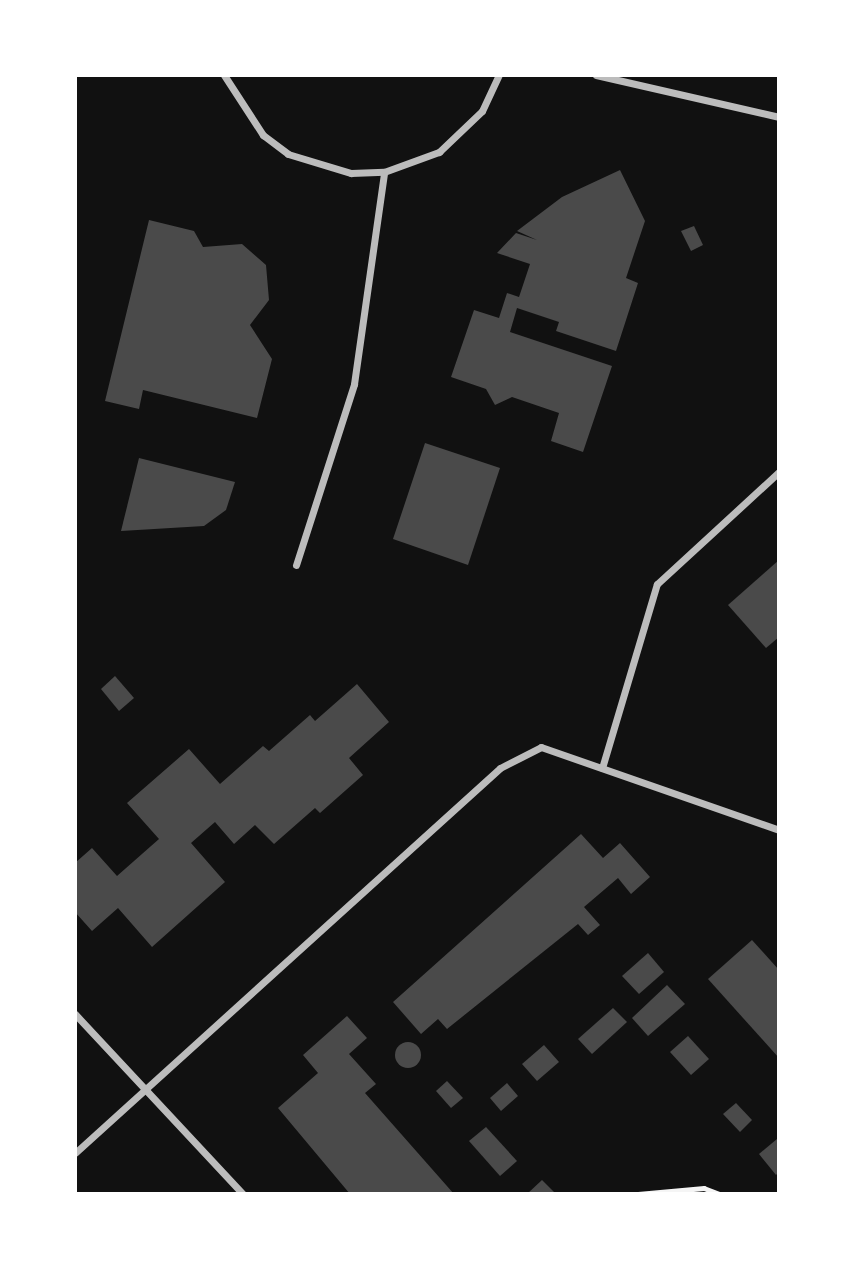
<!DOCTYPE html>
<style>
body{margin:0}
#map{position:relative;width:854px;height:1269px;overflow:hidden;background:#111;font-family:Spectral,serif}
div>[style]{position:absolute}
[style*='--x']{left:calc(var(--x)*1px);top:calc(var(--y)*1px);width:calc(var(--w)*1px);rotate:calc(var(--a)*1deg)}
.building>*{inset:0;background:#4a4a4a}
.round{border-radius:50%}
.path>*{height:4.5px;margin:-2.25px;padding:0 2.25px;transform-origin:2.25px;border-radius:2.25px;background:#f5f5f5}
.minor>*{height:7px;margin:-3.5px;padding:0 3.5px;transform-origin:3.5px;border-radius:3.5px;background:#bcbcbc}
span{translate:-50% -50%;white-space:nowrap;text-align:center;line-height:1.15;-webkit-text-stroke:6px #fff;paint-order:stroke}
.frame{position:absolute;inset:0;border:77px solid #fff;pointer-events:none}
</style>
<div id="map">
<div class="building">
<i style="clip-path:polygon(620px 170px,645px 221px,626px 278px,638px 283px,616px 351px,556px 331px,559px 322px,517px 308px,510px 332px,612px 366px,583px 452px,551px 441px,559px 413px,512px 397px,495px 405px,486px 389px,451px 377px,474px 310px,499px 318px,507px 293px,519px 297px,530px 264px,497px 253px,516px 233px,537px 240px,517px 231px,562px 197px)"></i>
<i style="clip-path:polygon(149px 220px,194px 231px,203px 247px,242px 244px,266px 265px,269px 300px,250px 325px,272px 359px,257px 418px,143px 390px,139px 409px,105px 401px)"></i>
<i style="clip-path:polygon(694px 226px,703px 245px,691px 251px,681px 231px)"></i>
<i style="clip-path:polygon(425px 443px,500px 468px,468px 565px,393px 539px)"></i>
<i style="clip-path:polygon(139px 458px,235px 482px,226px 510px,204px 526px,121px 531px)"></i>
<i style="clip-path:polygon(779px 560px,779px 637px,766px 648px,728px 605px)"></i>
<i style="clip-path:polygon(115px 676px,134px 698px,119px 711px,101px 689px)"></i>
<i style="clip-path:polygon(357px 684px,389px 722px,349px 758px,363px 775px,320px 813px,315px 808px,274px 844px,255px 825px,234px 844px,215px 822px,191px 843px,225px 882px,152px 947px,118px 908px,92px 931px,75px 912px,75px 863px,92px 848px,117px 876px,159px 839px,127px 803px,189px 749px,220px 784px,263px 746px,269px 751px,310px 715px,315px 721px)"></i>
<i style="clip-path:polygon(581px 834px,603px 858px,620px 843px,650px 877px,631px 894px,618px 878px,584px 907px,600px 925px,588px 935px,578px 924px,447px 1029px,438px 1019px,421px 1034px,393px 1002px)"></i>
<i style="clip-path:polygon(752px 940px,779px 970px,779px 1058px,708px 979px)"></i>
<i style="clip-path:polygon(648px 953px,664px 972px,639px 994px,622px 976px)"></i>
<i style="clip-path:polygon(667px 985px,685px 1004px,648px 1036px,632px 1018px)"></i>
<i style="clip-path:polygon(613px 1008px,627px 1022px,592px 1054px,578px 1039px)"></i>
<i style="clip-path:polygon(347px 1016px,367px 1038px,349px 1054px,376px 1084px,365px 1093px,454px 1194px,350px 1194px,278px 1108px,318px 1073px,303px 1055px)"></i>
<i style="clip-path:polygon(688px 1036px,709px 1059px,691px 1075px,670px 1052px)"></i>
<i class="round" style="left:395px;top:1042px;width:26px;height:26px"></i>
<i style="clip-path:polygon(544px 1045px,559px 1062px,537px 1081px,522px 1064px)"></i>
<i style="clip-path:polygon(447px 1081px,463px 1098px,451px 1108px,436px 1091px)"></i>
<i style="clip-path:polygon(507px 1083px,518px 1096px,501px 1111px,490px 1098px)"></i>
<i style="clip-path:polygon(736px 1103px,752px 1120px,740px 1132px,723px 1114px)"></i>
<i style="clip-path:polygon(486px 1127px,517px 1161px,500px 1176px,469px 1141px)"></i>
<i style="clip-path:polygon(777px 1139px,779px 1172px,776px 1175px,759px 1154px)"></i>
<i style="clip-path:polygon(542px 1180px,556px 1194px,527px 1194px)"></i>
</div>
<div class="path">
<i style="--x:638;--y:1194;--w:66;--a:-5.2"></i>
<i style="--x:704;--y:1188;--w:17;--a:21"></i>
</div>
<div class="minor">
<i style="--x:224;--y:75;--w:72;--a:57"></i>
<i style="--x:263;--y:135;--w:31;--a:37"></i>
<i style="--x:288;--y:154;--w:66;--a:16.8"></i>
<i style="--x:351;--y:173;--w:33;--a:-2"></i>
<i style="--x:384;--y:172;--w:59;--a:-20"></i>
<i style="--x:439;--y:152;--w:59;--a:-43.6"></i>
<i style="--x:482;--y:111;--w:40;--a:-65"></i>
<i style="--x:596;--y:75;--w:188;--a:12.9"></i>
<i style="--x:296;--y:565;--w:190;--a:-72.2"></i>
<i style="--x:354;--y:384;--w:214;--a:-81.9"></i>
<i style="--x:602;--y:768;--w:192;--a:-73.4"></i>
<i style="--x:657;--y:584;--w:166;--a:-42.6"></i>
<i style="--x:75;--y:1014;--w:246;--a:47"></i>
<i style="--x:75;--y:1153;--w:573;--a:-42.17"></i>
<i style="--x:500;--y:768;--w:46;--a:-27.1"></i>
<i style="--x:541;--y:747;--w:252;--a:19.2"></i>
</div>
<div class="frame"></div>
</div>
